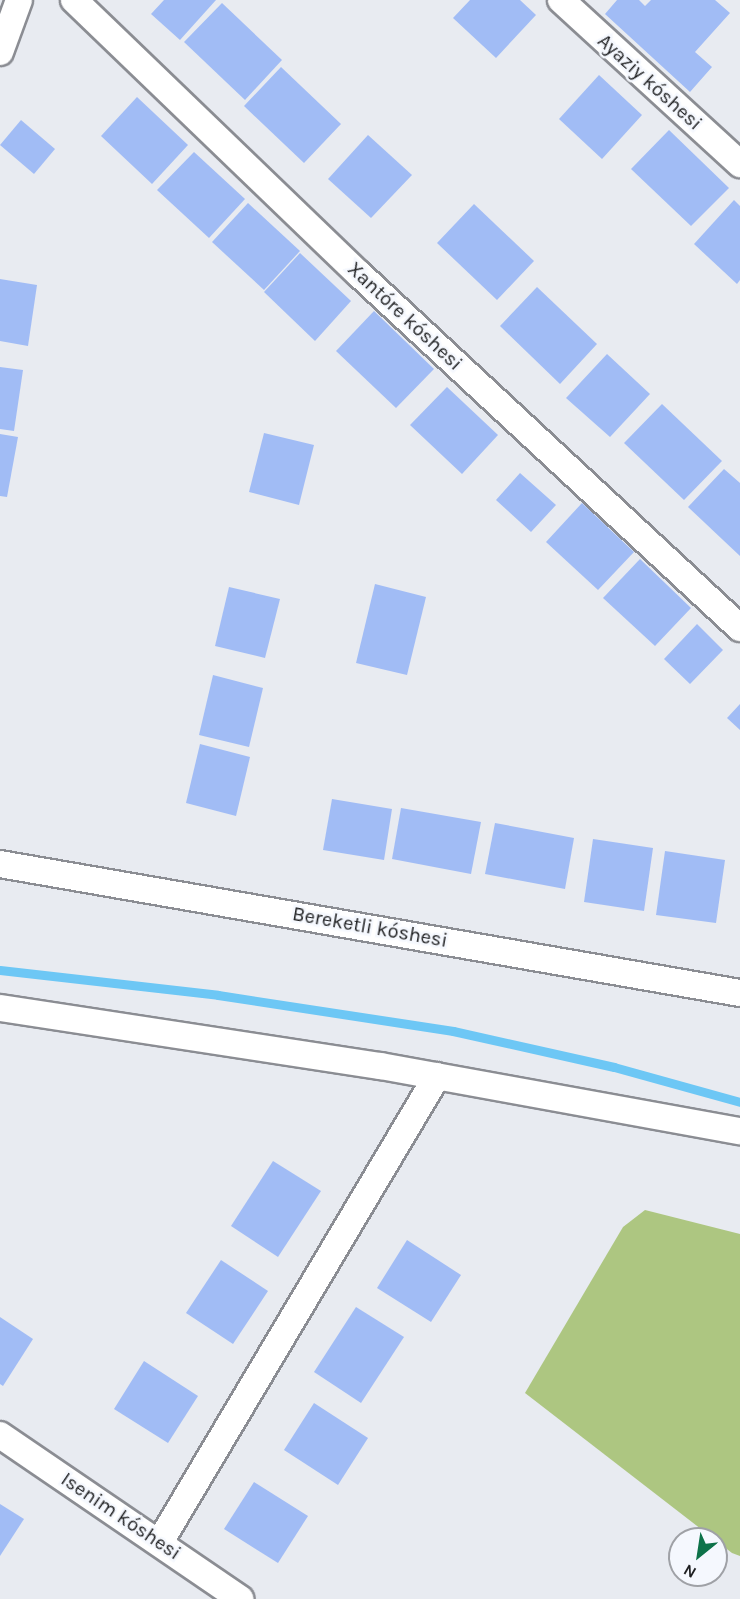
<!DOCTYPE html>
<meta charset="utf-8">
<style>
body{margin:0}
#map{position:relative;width:740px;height:1599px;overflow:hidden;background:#e8ebf1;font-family:Karla,sans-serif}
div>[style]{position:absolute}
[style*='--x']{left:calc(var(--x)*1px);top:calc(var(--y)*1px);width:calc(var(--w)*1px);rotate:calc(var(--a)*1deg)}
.green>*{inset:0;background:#adc681}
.stream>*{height:9px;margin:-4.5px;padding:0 4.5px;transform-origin:4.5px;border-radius:4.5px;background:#6dc7f5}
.building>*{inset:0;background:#a1bcf5}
.roads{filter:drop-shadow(2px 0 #8b8d93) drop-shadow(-2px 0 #8b8d93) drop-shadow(0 2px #8b8d93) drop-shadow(0 -2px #8b8d93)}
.street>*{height:26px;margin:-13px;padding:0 13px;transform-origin:13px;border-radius:13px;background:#fff}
span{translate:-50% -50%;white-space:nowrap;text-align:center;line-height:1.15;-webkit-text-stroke:5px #f5f8fe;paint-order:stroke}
.street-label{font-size:20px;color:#1e1f21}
.north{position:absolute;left:668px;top:1527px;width:60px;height:60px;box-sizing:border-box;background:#f5f8fe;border:2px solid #9fa1a6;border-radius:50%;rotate:210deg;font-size:16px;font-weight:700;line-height:24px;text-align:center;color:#1e1f21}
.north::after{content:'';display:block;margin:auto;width:21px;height:27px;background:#0d7249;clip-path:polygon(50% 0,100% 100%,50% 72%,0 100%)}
</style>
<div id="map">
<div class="green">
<i style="clip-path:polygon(645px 1210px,740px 1234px,740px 1556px,732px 1553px,525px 1393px,623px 1227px)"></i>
</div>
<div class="stream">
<i style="--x:0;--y:970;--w:219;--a:6.5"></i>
<i style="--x:218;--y:995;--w:238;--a:8.7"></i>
<i style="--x:453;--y:1031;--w:165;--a:12.6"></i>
<i style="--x:614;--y:1067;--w:131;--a:15.5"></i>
</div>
<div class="building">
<i style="clip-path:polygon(164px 0,216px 0,180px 40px,151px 14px)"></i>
<i style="clip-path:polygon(470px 0,520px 0,536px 15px,496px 58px,453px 18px)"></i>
<i style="clip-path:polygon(617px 0,639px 0,645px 6px,651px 0,715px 0,730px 13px,695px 52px,712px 67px,690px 92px,605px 14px)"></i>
<i style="clip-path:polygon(222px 3px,282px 60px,245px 100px,184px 42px)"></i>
<i style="clip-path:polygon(281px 67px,341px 124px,304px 163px,244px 106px)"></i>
<i style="clip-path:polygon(599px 75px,642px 115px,602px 159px,559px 119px)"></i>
<i style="clip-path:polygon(137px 97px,188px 145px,152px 184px,101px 136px)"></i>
<i style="clip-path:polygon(21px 120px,55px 149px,34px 174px,0 145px)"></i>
<i style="clip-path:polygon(669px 130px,729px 188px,691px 226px,631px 169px)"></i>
<i style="clip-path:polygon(368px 135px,412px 175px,371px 218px,328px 179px)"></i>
<i style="clip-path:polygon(194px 152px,245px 199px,209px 238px,157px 190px)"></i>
<i style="clip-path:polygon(734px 200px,740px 206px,740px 280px,737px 284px,694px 244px)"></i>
<i style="clip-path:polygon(248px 203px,300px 251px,264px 290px,212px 242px)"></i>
<i style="clip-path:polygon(474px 204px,534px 261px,497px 300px,437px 243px)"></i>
<i style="clip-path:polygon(300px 253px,351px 301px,315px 341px,264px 292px)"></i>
<i style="clip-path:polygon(0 279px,37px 285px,28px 346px,0 341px)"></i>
<i style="clip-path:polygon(537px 287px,597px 344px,560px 384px,500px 326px)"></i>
<i style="clip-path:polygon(374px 311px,434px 369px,396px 408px,336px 351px)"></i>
<i style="clip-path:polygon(607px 354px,650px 394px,610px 437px,566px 398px)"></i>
<i style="clip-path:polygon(0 367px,23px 370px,14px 431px,0 429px)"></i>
<i style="clip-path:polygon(447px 387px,498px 435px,462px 474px,410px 425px)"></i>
<i style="clip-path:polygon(662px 404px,722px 461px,684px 500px,624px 443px)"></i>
<i style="clip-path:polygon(264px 433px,314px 445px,299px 505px,249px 492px)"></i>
<i style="clip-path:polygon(0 434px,18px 437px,7px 497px,0 496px)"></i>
<i style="clip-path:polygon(724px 469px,740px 483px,740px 556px,688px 507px)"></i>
<i style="clip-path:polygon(520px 473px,556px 505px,531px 532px,496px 500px)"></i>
<i style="clip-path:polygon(582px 503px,634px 552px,598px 590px,546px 542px)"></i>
<i style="clip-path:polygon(640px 559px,691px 608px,655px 646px,603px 598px)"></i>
<i style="clip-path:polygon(375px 584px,426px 597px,407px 675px,356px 663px)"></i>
<i style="clip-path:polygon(229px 587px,280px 599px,265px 658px,215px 646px)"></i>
<i style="clip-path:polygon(697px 624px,723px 650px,690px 684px,664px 659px)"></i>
<i style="clip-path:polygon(213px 675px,263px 688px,249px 747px,199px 735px)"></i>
<i style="clip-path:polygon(740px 704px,740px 730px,727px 718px)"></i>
<i style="clip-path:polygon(200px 744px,250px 757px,236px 816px,186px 803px)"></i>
<i style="clip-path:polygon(332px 799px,392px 809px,384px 860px,323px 850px)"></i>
<i style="clip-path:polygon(401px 808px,481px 822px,471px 874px,392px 859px)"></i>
<i style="clip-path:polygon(495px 823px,574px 838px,565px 889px,485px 874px)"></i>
<i style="clip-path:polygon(593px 839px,653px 848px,644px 911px,584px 902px)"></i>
<i style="clip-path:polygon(665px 851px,725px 860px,716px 923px,656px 915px)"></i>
<i style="clip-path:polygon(273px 1161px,321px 1191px,278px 1257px,231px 1226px)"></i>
<i style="clip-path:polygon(407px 1240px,461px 1275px,431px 1322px,377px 1288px)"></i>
<i style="clip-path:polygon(221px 1260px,268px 1291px,233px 1344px,186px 1313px)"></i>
<i style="clip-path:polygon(356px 1307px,404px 1337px,361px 1403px,314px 1372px)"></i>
<i style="clip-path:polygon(0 1317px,33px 1339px,3px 1386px,0 1384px)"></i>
<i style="clip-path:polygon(144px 1361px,198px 1396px,168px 1443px,114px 1409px)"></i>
<i style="clip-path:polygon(314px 1403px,368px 1438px,338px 1485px,284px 1450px)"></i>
<i style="clip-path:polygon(254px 1482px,308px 1516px,278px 1563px,224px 1529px)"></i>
<i style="clip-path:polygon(0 1504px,24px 1519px,0 1556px)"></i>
</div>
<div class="roads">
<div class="street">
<i style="--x:74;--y:0;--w:395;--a:43.9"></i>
<i style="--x:359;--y:274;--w:520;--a:42.9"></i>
<i style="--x:561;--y:0;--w:243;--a:42.5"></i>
<i style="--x:0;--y:52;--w:55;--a:-69.9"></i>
<i style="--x:0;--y:864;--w:751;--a:9.89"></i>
<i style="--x:0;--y:1008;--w:385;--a:8.7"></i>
<i style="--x:381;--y:1066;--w:365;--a:10.3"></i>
<i style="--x:0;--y:1435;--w:291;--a:34.3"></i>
<i style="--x:160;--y:1542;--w:542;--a:-59.27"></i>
</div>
</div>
<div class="street-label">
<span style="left:650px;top:82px;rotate:42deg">Ayaziy kóshesi</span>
<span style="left:405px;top:316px;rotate:43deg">Xantóre kóshesi</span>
<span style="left:370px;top:927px;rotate:10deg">Bereketli kóshesi</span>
<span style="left:121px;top:1516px;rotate:34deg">Isenim kóshesi</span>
</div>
<div class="north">N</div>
</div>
